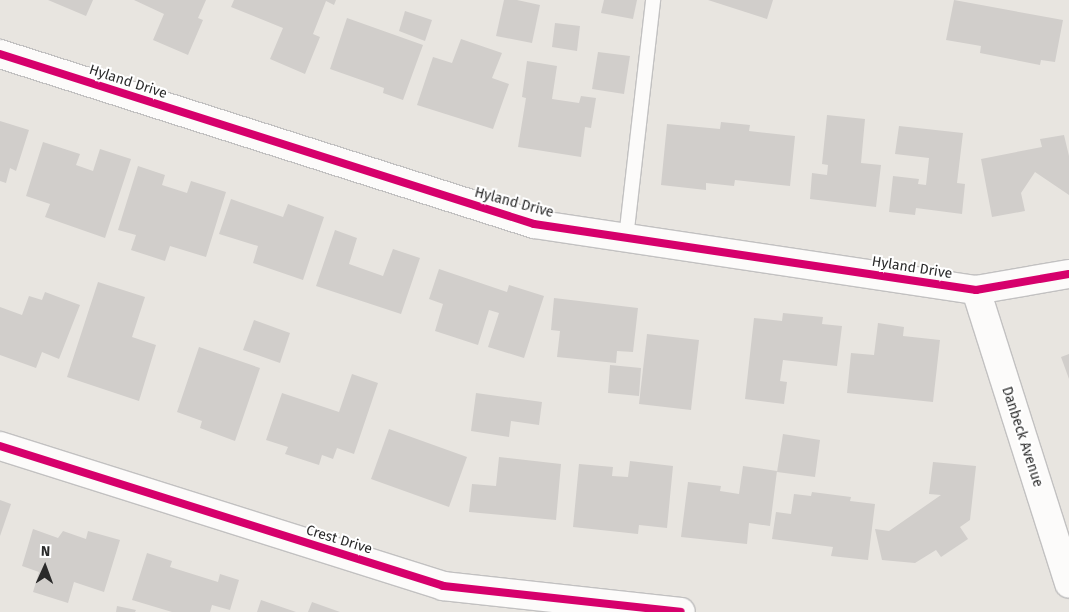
<!DOCTYPE html>
<style>
body{margin:0}
#map{position:relative;width:1069px;height:612px;overflow:hidden;background:#e8e5e0;font-family:"Fira Sans",sans-serif}
div>[style]{position:absolute}
[style*='--x']{left:calc(var(--x)*1px);top:calc(var(--y)*1px);width:calc(var(--w)*1px);rotate:calc(var(--a)*1deg)}
.building>*{inset:0;background:#d1cecb}
.roads{filter:drop-shadow(1px 0 #c2c1c1) drop-shadow(-1px 0 #c2c1c1) drop-shadow(0 1px #c2c1c1) drop-shadow(0 -1px #c2c1c1)}
.service>*{height:14px;margin:-7px;padding:0 7px;transform-origin:7px;border-radius:7px;background:#fcfbfa}
.minor>*{height:28px;margin:-14px;padding:0 14px;transform-origin:14px;border-radius:14px;background:#fcfbfa}
.cycleway>*{height:8px;margin:-4px;padding:0 4px;transform-origin:4px;border-radius:4px;background:#d6006c}
span{translate:-50% -50%;white-space:nowrap;text-align:center;line-height:1.15;-webkit-text-stroke:4px #fff;paint-order:stroke}
.street-label{font-size:14px;color:#2a2a2a}
.north{position:absolute;left:20px;top:542px;width:50px;height:50px;-webkit-text-stroke:4px #fff;paint-order:stroke;rotate:2deg;font-size:14px;font-weight:700;line-height:20px;text-align:center;color:#2a2a2a}
.north::after{content:'';display:block;margin:auto;width:18px;height:22px;background:#2a2a2a;clip-path:polygon(50% 0,100% 100%,50% 72%,0 100%)}
</style>
<div id="map">
<div class="building">
<i style="clip-path:polygon(48px 0,93px 0,86px 16px)"></i>
<i style="clip-path:polygon(134px 0,206px 0,198px 18px,203px 20px,188px 55px,153px 40px,164px 14px)"></i>
<i style="clip-path:polygon(234px 0,336px 0,334px 5px,326px 1px,313px 34px,320px 37px,305px 74px,270px 59px,283px 28px,231px 7px)"></i>
<i style="clip-path:polygon(504px 0,517px 0,540px 5px,532px 43px,496px 36px)"></i>
<i style="clip-path:polygon(604px 0,637px 0,633px 19px,601px 13px)"></i>
<i style="clip-path:polygon(708px 0,773px 0,767px 19px)"></i>
<i style="clip-path:polygon(954px 0,1063px 20px,1055px 62px,1041px 60px,1040px 65px,980px 53px,981px 46px,946px 40px)"></i>
<i style="clip-path:polygon(405px 11px,432px 20px,425px 41px,399px 31px)"></i>
<i style="clip-path:polygon(347px 18px,423px 45px,403px 100px,383px 93px,384px 88px,330px 69px)"></i>
<i style="clip-path:polygon(555px 23px,580px 26px,577px 51px,552px 47px)"></i>
<i style="clip-path:polygon(461px 39px,502px 53px,492px 78px,509px 84px,493px 129px,417px 105px,433px 57px,452px 63px)"></i>
<i style="clip-path:polygon(598px 52px,630px 56px,624px 94px,592px 89px)"></i>
<i style="clip-path:polygon(527px 61px,557px 66px,552px 99px,579px 103px,581px 96px,596px 98px,591px 128px,585px 127px,581px 157px,518px 147px,526px 98px,522px 97px)"></i>
<i style="clip-path:polygon(827px 115px,865px 119px,861px 163px,881px 165px,876px 207px,810px 199px,812px 173px,827px 175px,828px 165px,822px 164px)"></i>
<i style="clip-path:polygon(0 121px,29px 130px,16px 171px,10px 168px,6px 183px,0 181px)"></i>
<i style="clip-path:polygon(721px 122px,750px 125px,749px 131px,795px 136px,790px 186px,735px 180px,734px 186px,706px 183px,706px 190px,661px 185px,667px 124px,720px 129px)"></i>
<i style="clip-path:polygon(899px 126px,963px 133px,957px 183px,965px 184px,962px 214px,916px 208px,915px 215px,889px 212px,893px 176px,919px 179px,918px 184px,926px 185px,929px 158px,895px 154px)"></i>
<i style="clip-path:polygon(1064px 135px,1069px 156px,1069px 195px,1035px 172px,1021px 193px,1025px 211px,992px 217px,981px 159px,1042px 147px,1040px 139px)"></i>
<i style="clip-path:polygon(43px 142px,80px 154px,76px 165px,93px 171px,100px 149px,131px 159px,105px 238px,45px 217px,50px 204px,26px 196px)"></i>
<i style="clip-path:polygon(138px 166px,165px 175px,162px 185px,187px 193px,191px 181px,226px 192px,206px 257px,170px 246px,165px 261px,131px 250px,136px 235px,118px 230px)"></i>
<i style="clip-path:polygon(231px 199px,283px 217px,288px 204px,324px 217px,303px 280px,253px 263px,258px 246px,219px 234px)"></i>
<i style="clip-path:polygon(335px 230px,357px 238px,349px 264px,383px 276px,393px 249px,420px 258px,401px 314px,316px 286px)"></i>
<i style="clip-path:polygon(439px 269px,507px 292px,509px 285px,544px 296px,524px 358px,488px 347px,499px 313px,489px 310px,478px 345px,435px 331px,443px 304px,429px 299px)"></i>
<i style="clip-path:polygon(98px 282px,145px 297px,132px 337px,156px 345px,139px 401px,67px 377px)"></i>
<i style="clip-path:polygon(45px 292px,80px 305px,59px 359px,42px 352px,36px 368px,0 355px,0 307px,22px 315px,29px 296px,42px 300px)"></i>
<i style="clip-path:polygon(554px 298px,638px 308px,633px 352px,617px 351px,616px 363px,557px 357px,560px 331px,551px 330px)"></i>
<i style="clip-path:polygon(783px 313px,823px 317px,822px 324px,842px 326px,837px 366px,783px 360px,780px 381px,787px 382px,784px 404px,745px 399px,754px 318px,782px 321px)"></i>
<i style="clip-path:polygon(254px 320px,290px 333px,280px 363px,243px 350px)"></i>
<i style="clip-path:polygon(878px 323px,904px 327px,903px 336px,940px 340px,933px 402px,847px 393px,851px 353px,874px 355px)"></i>
<i style="clip-path:polygon(647px 334px,699px 340px,691px 410px,639px 404px)"></i>
<i style="clip-path:polygon(199px 347px,260px 368px,235px 441px,200px 428px,202px 421px,177px 412px)"></i>
<i style="clip-path:polygon(1069px 354px,1069px 379px,1061px 357px)"></i>
<i style="clip-path:polygon(610px 365px,641px 368px,639px 396px,608px 393px)"></i>
<i style="clip-path:polygon(352px 374px,378px 383px,354px 454px,337px 448px,333px 459px,322px 455px,319px 465px,285px 454px,288px 447px,266px 440px,282px 393px,339px 412px)"></i>
<i style="clip-path:polygon(476px 393px,542px 402px,539px 425px,511px 421px,509px 437px,471px 431px)"></i>
<i style="clip-path:polygon(389px 429px,467px 457px,449px 507px,371px 479px)"></i>
<i style="clip-path:polygon(783px 434px,820px 440px,815px 477px,777px 472px)"></i>
<i style="clip-path:polygon(499px 457px,561px 464px,556px 520px,469px 512px,472px 484px,496px 486px)"></i>
<i style="clip-path:polygon(630px 461px,673px 466px,667px 528px,639px 525px,638px 534px,573px 527px,579px 464px,613px 467px,612px 476px,628px 477px)"></i>
<i style="clip-path:polygon(933px 462px,976px 466px,970px 520px,960px 527px,968px 539px,941px 557px,936px 550px,915px 563px,882px 560px,875px 529px,889px 531px,941px 495px,929px 494px)"></i>
<i style="clip-path:polygon(743px 466px,777px 471px,770px 526px,749px 523px,747px 544px,681px 537px,688px 482px,721px 486px,720px 491px,739px 494px)"></i>
<i style="clip-path:polygon(812px 492px,851px 497px,850px 501px,875px 504px,868px 560px,831px 556px,833px 547px,772px 539px,776px 512px,791px 514px,794px 494px,811px 496px)"></i>
<i style="clip-path:polygon(0 500px,11px 504px,0 536px)"></i>
<i style="clip-path:polygon(33px 529px,58px 538px,63px 531px,86px 539px,88px 531px,120px 540px,104px 592px,74px 582px,68px 603px,33px 592px,39px 572px,22px 566px)"></i>
<i style="clip-path:polygon(147px 553px,172px 561px,170px 567px,218px 582px,220px 574px,239px 580px,230px 610px,212px 605px,210px 612px,172px 612px,132px 600px)"></i>
<i style="clip-path:polygon(261px 600px,296px 612px,257px 612px)"></i>
<i style="clip-path:polygon(312px 602px,340px 612px,308px 612px)"></i>
<i style="clip-path:polygon(117px 606px,136px 610px,135px 612px,116px 612px)"></i>
</div>
<div class="roads">
<div class="service">
<i style="--x:626;--y:238;--w:240;--a:-83.5"></i>
</div>
<div class="minor">
<i style="--x:0;--y:54;--w:560;--a:17.66"></i>
<i style="--x:534;--y:224;--w:447;--a:8.5"></i>
<i style="--x:976;--y:290;--w:94;--a:-9.8"></i>
<i style="--x:976;--y:290;--w:308;--a:72.4"></i>
<i style="--x:0;--y:446;--w:465;--a:17.5"></i>
<i style="--x:443;--y:586;--w:239;--a:6.2"></i>
</div>
</div>
<div class="cycleway">
<i style="--x:0;--y:54;--w:560;--a:17.66"></i>
<i style="--x:534;--y:224;--w:447;--a:8.5"></i>
<i style="--x:976;--y:290;--w:94;--a:-9.8"></i>
<i style="--x:0;--y:446;--w:465;--a:17.5"></i>
<i style="--x:443;--y:586;--w:239;--a:6.2"></i>
</div>
<div class="street-label">
<span style="left:128px;top:82px;rotate:18deg">Hyland Drive</span>
<span style="left:514px;top:203px;rotate:15deg">Hyland Drive</span>
<span style="left:912px;top:268px;rotate:9deg">Hyland Drive</span>
<span style="left:1022px;top:437px;rotate:72deg">Danbeck Avenue</span>
<span style="left:339px;top:540px;rotate:17deg">Crest Drive</span>
</div>
<div class="north">N</div>
</div>
